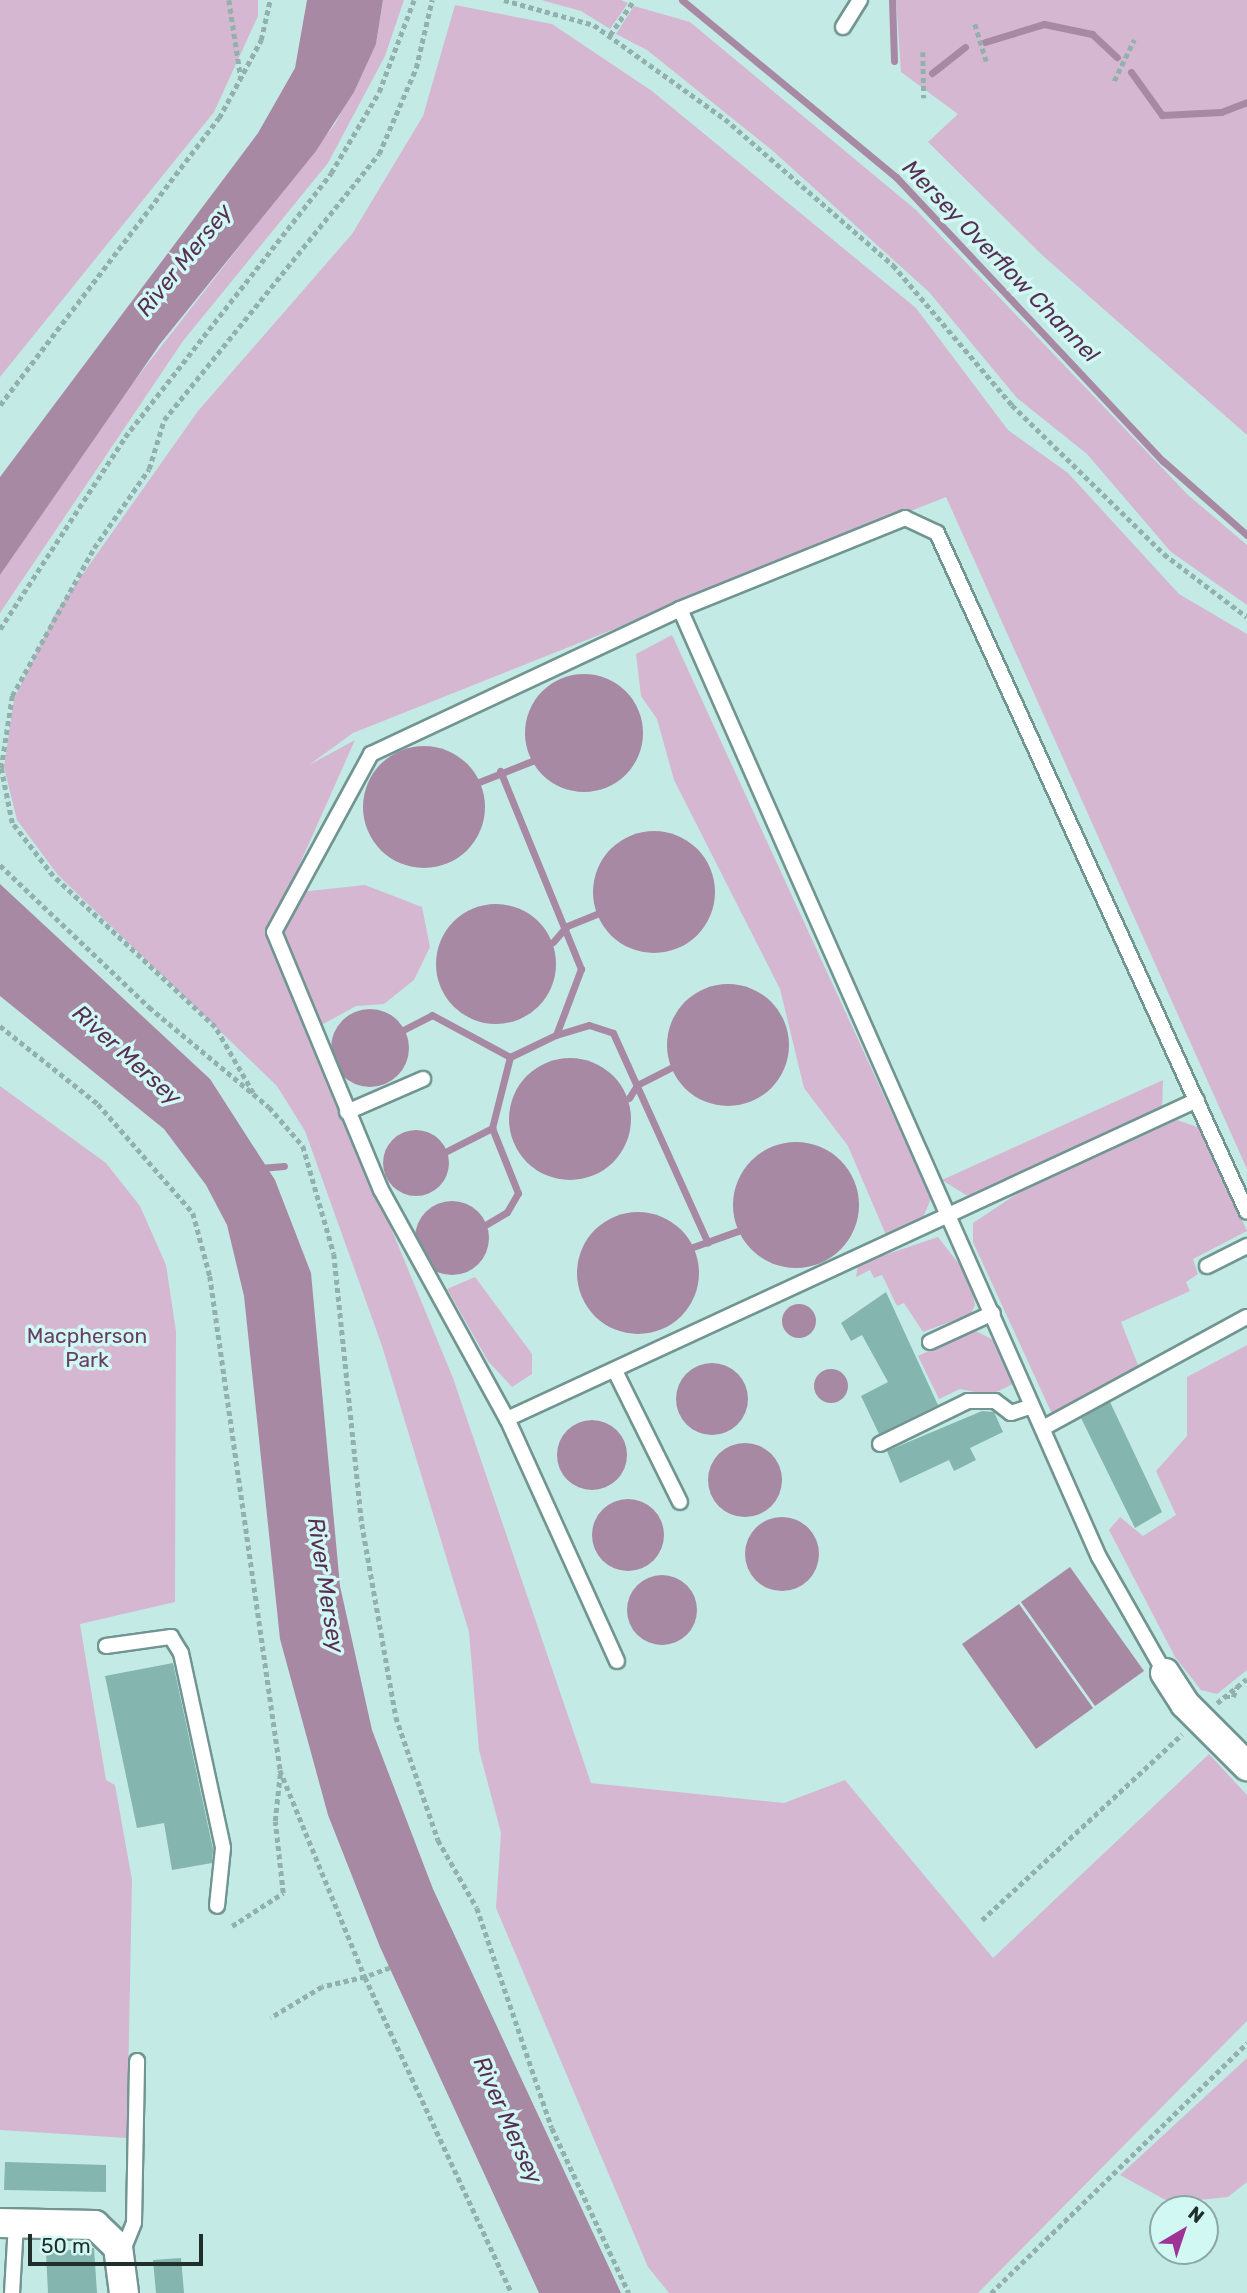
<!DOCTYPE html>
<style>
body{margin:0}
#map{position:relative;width:1247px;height:2293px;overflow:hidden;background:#c4eae5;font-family:Rubik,sans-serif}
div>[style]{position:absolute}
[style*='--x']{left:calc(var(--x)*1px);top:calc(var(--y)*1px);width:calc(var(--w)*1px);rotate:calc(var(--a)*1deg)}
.green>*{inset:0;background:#d6b7d2}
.water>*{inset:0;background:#a889a4}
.round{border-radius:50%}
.stream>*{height:7px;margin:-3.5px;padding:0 3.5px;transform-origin:3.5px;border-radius:3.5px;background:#a889a4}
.building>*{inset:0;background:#84b5ae}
.path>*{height:4.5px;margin-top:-2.25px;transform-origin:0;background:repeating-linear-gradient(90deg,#92b1ad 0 5px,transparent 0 8.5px)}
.roads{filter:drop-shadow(2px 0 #719590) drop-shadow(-2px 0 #719590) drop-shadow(0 2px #719590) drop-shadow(0 -2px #719590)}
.lane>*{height:14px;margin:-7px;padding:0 7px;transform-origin:7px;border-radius:7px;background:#fff}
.street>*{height:28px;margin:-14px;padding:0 14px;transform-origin:14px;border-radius:14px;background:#fff}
span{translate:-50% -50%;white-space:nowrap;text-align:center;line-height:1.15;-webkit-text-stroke:7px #d1f8f2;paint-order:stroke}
.park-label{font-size:21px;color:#693e64}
.water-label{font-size:23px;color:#582e54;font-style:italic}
.north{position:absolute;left:1149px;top:2195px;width:70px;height:70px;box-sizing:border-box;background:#d1f8f2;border:2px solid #8aa7a3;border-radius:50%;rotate:39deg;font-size:19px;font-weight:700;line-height:28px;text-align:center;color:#202e2c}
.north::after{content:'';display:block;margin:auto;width:24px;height:32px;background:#9d3496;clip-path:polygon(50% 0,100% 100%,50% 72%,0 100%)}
.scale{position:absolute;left:28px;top:2234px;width:175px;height:32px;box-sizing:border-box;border:4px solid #202e2c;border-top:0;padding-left:9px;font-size:21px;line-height:24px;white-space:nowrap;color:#202e2c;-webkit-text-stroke:5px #d1f8f2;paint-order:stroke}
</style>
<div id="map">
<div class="green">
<i style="clip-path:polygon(0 0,258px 0,258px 16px,214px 112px,0 377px)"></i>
<i style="clip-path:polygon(383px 0,404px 0,385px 56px,328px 163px,183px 341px,0 613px,0 575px,124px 394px,335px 124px,376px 44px)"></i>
<i style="clip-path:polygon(541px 0,621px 0,628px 3px,610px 29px,581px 11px)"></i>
<i style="clip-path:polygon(896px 0,1247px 0,1247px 435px,1042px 255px,928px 142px,958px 114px,901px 72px)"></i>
<i style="clip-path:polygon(455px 5px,552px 24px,652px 91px,916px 308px,1008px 430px,1068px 473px,1179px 594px,1247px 634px,1247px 1169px,946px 497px,353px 733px,309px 765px,355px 740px,269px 933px,453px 1378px,591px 1783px,784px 1803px,845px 1780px,993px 1958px,1209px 1754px,1247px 1795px,1247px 2021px,978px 2293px,669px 2293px,648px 2267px,496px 1908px,501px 1833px,479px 1750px,469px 1632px,382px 1346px,305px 1131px,277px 1086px,58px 875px,17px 820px,4px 767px,14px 699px,56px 612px,198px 411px,352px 234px,423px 116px)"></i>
<i style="clip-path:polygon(634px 6px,690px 22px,916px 210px,1188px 495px,1247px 545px,1247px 605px,1171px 552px,1087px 454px,1017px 398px,929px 292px,773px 151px,647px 50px,616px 34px)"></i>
<i style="clip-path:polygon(672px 635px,931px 1198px,923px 1218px,886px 1235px,848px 1146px,804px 1088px,780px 989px,674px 780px,657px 719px,641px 696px,636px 654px)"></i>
<i style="clip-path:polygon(365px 885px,422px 907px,430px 947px,414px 980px,384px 1004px,356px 1006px,316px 1028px,279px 934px,300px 892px)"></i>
<i style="clip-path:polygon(1163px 1080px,1162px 1111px,981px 1194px,966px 1195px,942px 1180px)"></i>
<i style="clip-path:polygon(0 1086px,106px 1163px,140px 1206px,166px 1265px,176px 1331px,175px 1602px,80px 1624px,106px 1780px,115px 1785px,132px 1880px,127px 2138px,0 2130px)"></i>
<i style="clip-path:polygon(1177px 1120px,1200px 1128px,1247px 1231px,1193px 1259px,1198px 1274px,1186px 1282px,1190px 1291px,1121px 1322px,1140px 1370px,1052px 1414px,973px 1242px,973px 1223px,1026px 1188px)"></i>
<i style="clip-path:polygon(938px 1237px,970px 1278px,975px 1305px,971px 1314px,923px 1332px,904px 1303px,897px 1306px,882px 1275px,874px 1278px,870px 1270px,856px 1277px,858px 1264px)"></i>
<i style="clip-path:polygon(475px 1277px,532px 1354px,532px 1374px,512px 1387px,488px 1361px,447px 1289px)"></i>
<i style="clip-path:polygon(974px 1330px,1001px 1344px,1013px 1384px,990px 1395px,960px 1389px,939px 1399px,918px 1356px)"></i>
<i style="clip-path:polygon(1247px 1345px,1247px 1670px,1217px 1694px,1201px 1690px,1175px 1657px,1109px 1530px,1120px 1517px,1143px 1536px,1176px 1515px,1156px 1471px,1187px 1436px,1187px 1377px)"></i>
<i style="clip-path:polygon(1247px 2058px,1247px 2182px,1228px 2197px,1171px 2203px,1120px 2175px)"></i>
</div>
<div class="water">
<i style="clip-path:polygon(307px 0,383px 0,376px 44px,354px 92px,316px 151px,160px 344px,0 575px,0 477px,258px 133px,295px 68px)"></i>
<i class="round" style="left:525px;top:674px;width:118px;height:118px"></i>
<i class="round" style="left:363px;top:746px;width:122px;height:122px"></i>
<i class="round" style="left:593px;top:831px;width:122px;height:122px"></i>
<i style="clip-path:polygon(0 884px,210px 1079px,275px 1180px,311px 1273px,340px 1586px,372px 1730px,433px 1889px,621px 2293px,539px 2293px,380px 1947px,328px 1815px,280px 1639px,244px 1296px,227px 1225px,206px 1185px,164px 1129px,0 996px)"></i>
<i class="round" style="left:436px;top:904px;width:120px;height:120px"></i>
<i class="round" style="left:667px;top:984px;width:122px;height:122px"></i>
<i class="round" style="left:331px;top:1009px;width:78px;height:78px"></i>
<i class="round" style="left:509px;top:1058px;width:122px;height:122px"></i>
<i class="round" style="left:383px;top:1130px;width:66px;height:66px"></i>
<i class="round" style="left:733px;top:1142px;width:126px;height:126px"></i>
<i class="round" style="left:415px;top:1201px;width:74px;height:74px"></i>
<i class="round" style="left:577px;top:1212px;width:122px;height:122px"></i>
<i class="round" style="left:782px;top:1304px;width:34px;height:34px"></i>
<i class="round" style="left:676px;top:1363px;width:72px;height:72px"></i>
<i class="round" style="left:814px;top:1369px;width:34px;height:34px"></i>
<i class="round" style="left:557px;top:1420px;width:70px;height:70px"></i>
<i class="round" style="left:708px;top:1443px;width:74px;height:74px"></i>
<i class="round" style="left:592px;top:1499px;width:72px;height:72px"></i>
<i class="round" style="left:745px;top:1517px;width:74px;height:74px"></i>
<i style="clip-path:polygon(1070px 1567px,1144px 1671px,1095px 1706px,1021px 1602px)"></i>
<i class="round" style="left:627px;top:1575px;width:70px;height:70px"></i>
<i style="clip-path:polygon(1019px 1604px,1093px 1708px,1036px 1749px,962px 1644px)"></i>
</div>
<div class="stream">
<i style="--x:682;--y:0;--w:278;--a:39.6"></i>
<i style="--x:896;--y:177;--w:390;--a:46.8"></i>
<i style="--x:1163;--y:461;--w:112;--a:41.4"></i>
<i style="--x:892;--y:0;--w:61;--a:88.1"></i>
<i style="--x:985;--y:42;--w:62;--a:-17"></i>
<i style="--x:1044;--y:24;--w:49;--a:11.8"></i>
<i style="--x:1092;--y:34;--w:34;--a:43"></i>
<i style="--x:1131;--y:72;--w:53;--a:54.2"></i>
<i style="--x:1162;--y:115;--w:59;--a:-2.9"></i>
<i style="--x:1221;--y:112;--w:28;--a:-21"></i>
<i style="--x:932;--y:73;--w:42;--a:-38.2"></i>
<i style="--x:479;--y:782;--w:57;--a:-21.6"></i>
<i style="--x:553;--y:942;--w:21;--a:-49"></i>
<i style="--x:567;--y:926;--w:32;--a:-22"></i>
<i style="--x:405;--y:1029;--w:30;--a:-27"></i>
<i style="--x:432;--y:1015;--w:89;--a:28.3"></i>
<i style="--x:510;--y:1057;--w:51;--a:-25.6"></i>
<i style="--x:556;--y:1035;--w:71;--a:-69.3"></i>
<i style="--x:581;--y:969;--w:214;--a:-112.2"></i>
<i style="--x:556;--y:1035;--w:34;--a:-17"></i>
<i style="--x:589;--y:1025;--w:25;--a:18"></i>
<i style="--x:613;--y:1033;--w:230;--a:65.7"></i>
<i style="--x:629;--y:1098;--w:15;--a:-58"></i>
<i style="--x:637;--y:1085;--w:38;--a:-27"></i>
<i style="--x:447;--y:1151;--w:51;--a:-27.1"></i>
<i style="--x:492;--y:1128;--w:73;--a:-75.8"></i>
<i style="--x:260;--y:1168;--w:24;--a:-5"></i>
<i style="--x:487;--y:1224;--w:23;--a:-31"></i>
<i style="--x:507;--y:1212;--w:22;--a:-60"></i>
<i style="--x:518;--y:1193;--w:70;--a:-111.8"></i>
<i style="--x:693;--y:1247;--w:48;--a:-19.6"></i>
</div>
<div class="building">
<i style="clip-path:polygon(886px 1292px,938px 1405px,879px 1434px,861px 1396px,888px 1382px,862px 1335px,851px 1341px,841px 1323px)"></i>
<i style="clip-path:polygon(1110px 1402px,1162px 1512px,1135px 1528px,1081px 1418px)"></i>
<i style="clip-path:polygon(982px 1411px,994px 1412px,1003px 1432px,970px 1448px,976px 1460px,954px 1471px,949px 1460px,900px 1483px,887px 1451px)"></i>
<i style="clip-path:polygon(173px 1663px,213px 1849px,212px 1863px,172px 1870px,164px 1823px,137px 1828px,105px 1676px)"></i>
<i style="clip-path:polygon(5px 2162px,106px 2165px,106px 2192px,4px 2190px)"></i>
<i style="clip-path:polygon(94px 2248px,97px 2293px,48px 2293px,46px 2252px)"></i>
<i style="clip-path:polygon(181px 2258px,184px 2293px,156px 2293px,153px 2260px)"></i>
</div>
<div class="path">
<i style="--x:229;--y:0;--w:79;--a:81.3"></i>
<i style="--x:504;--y:0;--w:93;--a:15.5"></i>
<i style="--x:594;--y:25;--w:161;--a:35.7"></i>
<i style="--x:725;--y:119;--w:223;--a:41"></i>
<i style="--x:893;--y:265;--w:184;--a:49.6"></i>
<i style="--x:1012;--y:405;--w:213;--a:44.4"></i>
<i style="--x:1164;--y:554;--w:104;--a:37.2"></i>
<i style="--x:975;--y:24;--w:39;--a:73"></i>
<i style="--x:610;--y:35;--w:42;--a:-55.6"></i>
<i style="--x:923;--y:52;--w:46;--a:88.8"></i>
<i style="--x:1114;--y:81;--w:46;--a:-64"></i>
<i style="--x:0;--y:405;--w:361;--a:-52.7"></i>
<i style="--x:219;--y:118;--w:89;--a:-61.7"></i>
<i style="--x:261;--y:40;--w:41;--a:-77.3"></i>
<i style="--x:0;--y:629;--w:229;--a:-56.9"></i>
<i style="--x:125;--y:437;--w:335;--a:-52"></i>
<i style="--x:331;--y:173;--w:94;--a:-59.3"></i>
<i style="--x:379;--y:92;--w:98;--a:-69.2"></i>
<i style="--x:0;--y:865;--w:206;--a:43.6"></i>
<i style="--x:149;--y:1007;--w:156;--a:39.8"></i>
<i style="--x:269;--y:1107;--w:52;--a:48.9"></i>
<i style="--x:303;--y:1146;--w:112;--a:74"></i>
<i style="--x:334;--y:1254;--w:271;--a:84.1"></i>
<i style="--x:362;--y:1524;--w:196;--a:80"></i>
<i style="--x:396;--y:1717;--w:130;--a:71.1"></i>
<i style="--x:438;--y:1840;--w:78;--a:60.2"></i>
<i style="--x:477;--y:1908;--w:232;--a:71.2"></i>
<i style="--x:552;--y:2128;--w:182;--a:65"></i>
<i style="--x:0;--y:1026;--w:125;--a:38.5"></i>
<i style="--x:98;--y:1104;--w:145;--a:48.9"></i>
<i style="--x:193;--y:1213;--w:65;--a:74.9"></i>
<i style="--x:210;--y:1276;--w:499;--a:81.9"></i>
<i style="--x:280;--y:1770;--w:224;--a:67.7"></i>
<i style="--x:365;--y:1977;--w:44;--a:166.9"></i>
<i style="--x:322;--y:1987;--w:60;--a:148.7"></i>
<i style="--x:253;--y:1093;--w:76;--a:-119.9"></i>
<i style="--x:215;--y:1027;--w:221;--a:-137"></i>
<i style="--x:53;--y:876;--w:67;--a:-127.7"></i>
<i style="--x:12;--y:823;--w:56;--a:-101.3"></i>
<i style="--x:1;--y:768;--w:73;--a:-81.3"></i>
<i style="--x:12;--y:696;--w:169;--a:-61"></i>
<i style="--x:94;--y:548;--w:96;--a:-55.2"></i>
<i style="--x:149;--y:469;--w:51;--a:-73"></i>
<i style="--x:164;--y:420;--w:342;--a:-51.1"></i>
<i style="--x:379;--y:154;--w:94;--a:-66.7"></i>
<i style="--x:416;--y:68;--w:70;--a:-76.8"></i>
<i style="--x:1225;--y:1697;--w:8;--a:0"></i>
<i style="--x:1233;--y:1697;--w:11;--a:-68"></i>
<i style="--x:1217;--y:1703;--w:38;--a:-39"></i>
<i style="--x:982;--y:1920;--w:273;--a:-42.9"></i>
<i style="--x:232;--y:1926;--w:61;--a:-32.9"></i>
<i style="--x:283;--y:1893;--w:72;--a:-96.3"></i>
<i style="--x:275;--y:1821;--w:47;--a:-83.9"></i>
<i style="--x:390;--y:1968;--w:27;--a:160"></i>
<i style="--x:365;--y:1977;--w:349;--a:65.1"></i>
<i style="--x:991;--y:2293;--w:358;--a:-44.3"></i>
</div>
<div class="roads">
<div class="lane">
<i style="--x:843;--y:27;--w:32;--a:-58"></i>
<i style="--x:680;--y:609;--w:1036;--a:66.16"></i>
<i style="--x:1099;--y:1557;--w:133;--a:60.4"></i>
<i style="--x:347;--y:1112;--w:83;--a:-23.5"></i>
<i style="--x:1207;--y:1266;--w:45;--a:-26.6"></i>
<i style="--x:930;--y:1342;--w:69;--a:-24.7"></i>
<i style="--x:615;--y:1371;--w:146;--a:63.6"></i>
<i style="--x:507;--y:1419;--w:760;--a:-24.81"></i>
<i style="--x:1043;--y:1428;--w:232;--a:-28.6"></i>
<i style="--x:880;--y:1444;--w:98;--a:-26"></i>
<i style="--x:968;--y:1401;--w:27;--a:0"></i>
<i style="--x:995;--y:1401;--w:20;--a:37"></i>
<i style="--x:1011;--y:1413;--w:22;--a:-18"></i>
<i style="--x:106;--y:1646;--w:66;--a:-7.9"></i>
<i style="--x:171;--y:1637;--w:19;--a:58"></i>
<i style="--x:181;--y:1653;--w:199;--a:77.8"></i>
<i style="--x:223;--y:1848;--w:58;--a:95.9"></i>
<i style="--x:617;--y:1661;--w:266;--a:-114.4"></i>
<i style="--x:507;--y:1419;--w:261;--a:-118.8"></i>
<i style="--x:381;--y:1190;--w:279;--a:-112.5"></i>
<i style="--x:274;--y:932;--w:203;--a:-61.4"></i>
<i style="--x:371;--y:754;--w:341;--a:-25.1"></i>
<i style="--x:680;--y:609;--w:243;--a:-22"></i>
<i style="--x:905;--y:518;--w:35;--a:25"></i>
<i style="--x:937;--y:533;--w:746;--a:65.46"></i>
<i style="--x:121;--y:2255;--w:35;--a:-68"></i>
<i style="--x:134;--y:2222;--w:161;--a:-88.9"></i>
<i style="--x:12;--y:2293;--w:70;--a:-86.7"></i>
</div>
<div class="street">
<i style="--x:1165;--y:1673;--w:37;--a:57"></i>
<i style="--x:1185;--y:1704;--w:88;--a:45"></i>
<i style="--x:0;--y:2223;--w:95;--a:1.2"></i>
<i style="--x:95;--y:2225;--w:32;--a:44"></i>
<i style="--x:118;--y:2247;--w:46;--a:82.6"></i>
</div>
</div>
<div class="park-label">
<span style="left:87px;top:1348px">Macpherson<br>Park</span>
</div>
<div class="water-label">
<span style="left:184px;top:260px;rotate:-51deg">River Mersey</span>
<span style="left:1001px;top:261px;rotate:46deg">Mersey Overflow Channel</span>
<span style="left:127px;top:1055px;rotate:42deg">River Mersey</span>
<span style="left:326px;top:1585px;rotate:81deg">River Mersey</span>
<span style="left:508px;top:2120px;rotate:66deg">River Mersey</span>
</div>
<div class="north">N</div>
<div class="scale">50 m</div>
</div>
